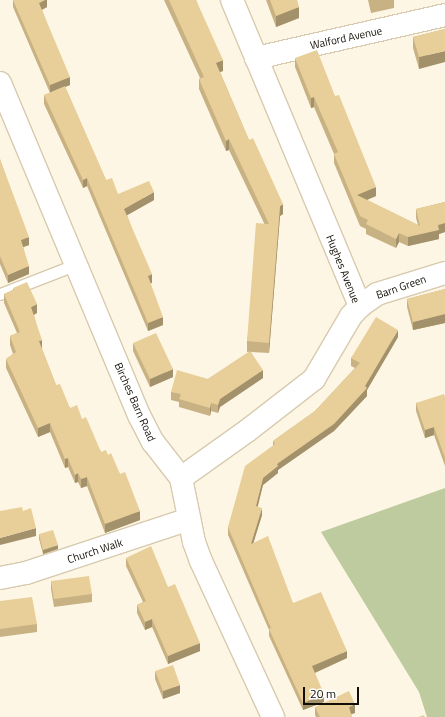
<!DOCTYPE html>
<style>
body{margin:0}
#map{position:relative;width:445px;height:717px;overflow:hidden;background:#fef6e4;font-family:"Titillium Web",sans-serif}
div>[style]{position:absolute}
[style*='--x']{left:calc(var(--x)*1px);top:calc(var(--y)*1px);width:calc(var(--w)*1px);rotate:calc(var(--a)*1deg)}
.green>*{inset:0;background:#bdcb9e}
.roads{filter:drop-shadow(1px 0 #d7caae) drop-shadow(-1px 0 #d7caae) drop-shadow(0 1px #d7caae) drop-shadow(0 -1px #d7caae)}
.lane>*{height:11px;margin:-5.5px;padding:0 5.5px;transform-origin:5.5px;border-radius:5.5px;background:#fff}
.street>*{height:22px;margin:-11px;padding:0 11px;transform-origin:11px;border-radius:11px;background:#fff}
.secondary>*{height:22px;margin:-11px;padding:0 11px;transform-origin:11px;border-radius:11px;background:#fff}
.wall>*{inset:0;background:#c8b284}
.shaded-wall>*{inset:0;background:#a2916b}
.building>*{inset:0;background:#e8cf99}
span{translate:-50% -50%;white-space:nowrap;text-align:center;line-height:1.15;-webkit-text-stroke:3.5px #fff;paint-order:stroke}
.street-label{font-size:11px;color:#120d05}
.scale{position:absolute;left:303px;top:687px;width:56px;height:18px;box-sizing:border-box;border:2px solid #120d05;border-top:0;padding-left:5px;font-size:12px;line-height:14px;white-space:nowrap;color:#120d05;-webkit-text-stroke:3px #fff;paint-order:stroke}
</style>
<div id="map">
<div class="green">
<i style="clip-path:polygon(445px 488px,445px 717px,427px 717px,419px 692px,321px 532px)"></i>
</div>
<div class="roads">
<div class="lane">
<i style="--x:0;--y:294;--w:83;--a:-21.3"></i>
</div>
<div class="street">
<i style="--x:232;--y:0;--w:332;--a:67.3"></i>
<i style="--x:256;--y:58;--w:194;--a:-12.8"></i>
<i style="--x:181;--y:478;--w:81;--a:-35.5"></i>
<i style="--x:247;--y:431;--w:85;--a:-37.8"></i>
<i style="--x:314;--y:379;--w:73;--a:-59.6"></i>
<i style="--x:351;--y:316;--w:13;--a:-48"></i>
<i style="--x:360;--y:306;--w:21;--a:-35"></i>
<i style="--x:377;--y:294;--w:71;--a:-17.2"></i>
<i style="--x:0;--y:578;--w:26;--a:-11"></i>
<i style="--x:26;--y:573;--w:172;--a:-18.3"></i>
</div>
<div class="secondary">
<i style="--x:0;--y:83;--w:362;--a:67.3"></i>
<i style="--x:140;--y:417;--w:28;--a:63"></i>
<i style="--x:153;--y:442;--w:46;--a:52.1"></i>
<i style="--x:181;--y:478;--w:65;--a:78.5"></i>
<i style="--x:194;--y:542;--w:20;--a:70"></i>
<i style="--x:201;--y:561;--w:172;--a:65.2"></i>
</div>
</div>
<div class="wall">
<i style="clip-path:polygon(13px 0,47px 0,47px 7px,42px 10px,70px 85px,65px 87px,106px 180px,118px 194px,154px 200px,127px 215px,152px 283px,150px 283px,163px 325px,148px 331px,87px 186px,83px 188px,44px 104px,44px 95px,50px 93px,13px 7px)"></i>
<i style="clip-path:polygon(164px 0,196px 0,223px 71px,220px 72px,249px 140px,283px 214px,280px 216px,269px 353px,251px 352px,263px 378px,220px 407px,218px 413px,211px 411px,210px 416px,179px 407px,179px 402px,171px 400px,171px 392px,208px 379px,249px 352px,247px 352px,247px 341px,264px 223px,229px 150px,226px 151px,199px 89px,199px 79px,200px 78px)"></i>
<i style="clip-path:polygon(266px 0,297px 0,299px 18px,276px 27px)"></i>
<i style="clip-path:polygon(368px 0,394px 0,394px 8px,371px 13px)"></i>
<i style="clip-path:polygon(445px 29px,419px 69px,413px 48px,413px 37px)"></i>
<i style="clip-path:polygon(295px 58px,335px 96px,376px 196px,367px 200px,418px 225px,416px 218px,416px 209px,445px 202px,445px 232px,439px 234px,439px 239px,408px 246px,399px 242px,396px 248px,366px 234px,366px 229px,360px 226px,334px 163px,334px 154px,314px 107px,311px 108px,295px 67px)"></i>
<i style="clip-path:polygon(0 159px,29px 245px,23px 247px,29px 274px,8px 283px,0 264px)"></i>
<i style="clip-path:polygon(13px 288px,37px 313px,34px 315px,42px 349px,56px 385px,70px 408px,82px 419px,101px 452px,108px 455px,120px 474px,140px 520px,105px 533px,87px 486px,81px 488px,78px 482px,75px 483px,68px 467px,65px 468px,50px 432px,38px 437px,6px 368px,6px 359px,13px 354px,10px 345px,10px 336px,17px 333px,4px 303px,4px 294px,13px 290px)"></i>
<i style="clip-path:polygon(445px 289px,445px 323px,413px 330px,407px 307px,407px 299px)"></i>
<i style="clip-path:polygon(398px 337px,367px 390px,367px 396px,334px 431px,278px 470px,278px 473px,263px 485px,257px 507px,262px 515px,253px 543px,293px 603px,347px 658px,315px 673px,324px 702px,303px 710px,269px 636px,269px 630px,228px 535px,228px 527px,273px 446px,273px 441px,315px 411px,355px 368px,351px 366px,351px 358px)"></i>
<i style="clip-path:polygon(133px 343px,173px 377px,150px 387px,133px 351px)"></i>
<i style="clip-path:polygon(445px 397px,445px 466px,434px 435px,425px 438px,416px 411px,416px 403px)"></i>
<i style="clip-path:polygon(39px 534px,58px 549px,43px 554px,39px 539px)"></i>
<i style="clip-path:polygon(126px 558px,168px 587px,200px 651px,168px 664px,152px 627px,145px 630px,137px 613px,137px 605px,143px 602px,126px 566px)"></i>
<i style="clip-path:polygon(51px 581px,92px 594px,92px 602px,54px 607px,51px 589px)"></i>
<i style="clip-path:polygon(0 601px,37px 624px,37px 632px,0 637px)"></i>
<i style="clip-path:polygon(155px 671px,180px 693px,163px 699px,155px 679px)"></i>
<i style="clip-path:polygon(315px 707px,355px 713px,351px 714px,352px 717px,316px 717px,315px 715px)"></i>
</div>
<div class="shaded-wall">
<i style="clip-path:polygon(45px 0,47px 0,47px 7px,39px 11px,39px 3px)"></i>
<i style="clip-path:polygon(299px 7px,299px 18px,276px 27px,276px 16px)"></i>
<i style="clip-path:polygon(445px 51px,445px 62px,419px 69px,419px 57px)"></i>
<i style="clip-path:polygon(223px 60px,223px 71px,216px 73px,216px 63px)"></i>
<i style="clip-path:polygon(70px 77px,70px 85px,50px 93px,50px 85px)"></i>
<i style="clip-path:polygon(314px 97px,314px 107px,311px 108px,311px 98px)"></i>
<i style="clip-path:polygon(229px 139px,229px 150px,226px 151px,226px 141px)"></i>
<i style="clip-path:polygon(87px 178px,87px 186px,83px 188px,83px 180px)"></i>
<i style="clip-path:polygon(376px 187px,376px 196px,357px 204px,357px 195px)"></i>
<i style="clip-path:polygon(154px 192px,154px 200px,124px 217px,124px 209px)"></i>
<i style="clip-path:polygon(283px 204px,283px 214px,280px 216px,269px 353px,269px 343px,280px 206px)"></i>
<i style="clip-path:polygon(445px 223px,445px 232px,439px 234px,439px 239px,408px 246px,408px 237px,438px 225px)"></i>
<i style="clip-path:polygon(399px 233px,399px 242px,396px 248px,396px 239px)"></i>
<i style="clip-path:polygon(29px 237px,29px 245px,21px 248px,21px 240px)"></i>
<i style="clip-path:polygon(29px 266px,29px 274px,8px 283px,8px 275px)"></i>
<i style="clip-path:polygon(152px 274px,152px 283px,148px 284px,148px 276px)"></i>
<i style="clip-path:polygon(37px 304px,37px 313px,31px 316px,31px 307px)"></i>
<i style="clip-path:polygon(445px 314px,445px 323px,413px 330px,413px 322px)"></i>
<i style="clip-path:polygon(163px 317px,163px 325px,148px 331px,148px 323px)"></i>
<i style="clip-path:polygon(398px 330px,398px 337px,367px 390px,367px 396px,334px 431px,278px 470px,278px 473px,263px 485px,256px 514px,256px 506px,263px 478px,277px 464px,365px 386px)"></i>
<i style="clip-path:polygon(42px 340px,42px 349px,39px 350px,39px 341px)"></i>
<i style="clip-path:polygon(173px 369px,173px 377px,150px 387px,150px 379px)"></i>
<i style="clip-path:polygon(263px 370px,263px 378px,220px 407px,218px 413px,218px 405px,220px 399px)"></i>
<i style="clip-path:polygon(211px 403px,211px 411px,210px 416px,210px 408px)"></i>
<i style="clip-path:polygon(50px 423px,50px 432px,38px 437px,38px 428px)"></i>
<i style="clip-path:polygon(434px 427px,434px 435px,425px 438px,425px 430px)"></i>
<i style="clip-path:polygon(68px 458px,68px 467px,65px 468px,65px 459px)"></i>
<i style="clip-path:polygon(78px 473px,78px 482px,75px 483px,75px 475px)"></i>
<i style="clip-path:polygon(87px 477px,87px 486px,81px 488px,81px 479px)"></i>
<i style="clip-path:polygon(262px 508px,262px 515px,251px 551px,251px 544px)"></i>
<i style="clip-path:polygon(140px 511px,140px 520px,105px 533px,105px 524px)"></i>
<i style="clip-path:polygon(36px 528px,36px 536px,0 545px,0 538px)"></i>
<i style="clip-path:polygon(58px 545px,58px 549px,43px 554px,43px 550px)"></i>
<i style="clip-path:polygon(152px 619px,152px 627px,145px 630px,145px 622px)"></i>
<i style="clip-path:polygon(200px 643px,200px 651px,168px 664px,168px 656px)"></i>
<i style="clip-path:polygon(347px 651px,347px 658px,312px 674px,312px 666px)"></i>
<i style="clip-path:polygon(180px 685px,180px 693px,163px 699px,163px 691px)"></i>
<i style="clip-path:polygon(324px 694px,324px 702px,303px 710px,303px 703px)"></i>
<i style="clip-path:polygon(355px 704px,355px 713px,349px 715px,349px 707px)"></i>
</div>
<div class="building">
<i style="clip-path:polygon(13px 0,45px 0,39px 3px,70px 77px,50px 85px)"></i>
<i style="clip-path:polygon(169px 0,196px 0,223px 60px,216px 63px,249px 140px,253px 138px,283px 204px,280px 206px,269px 343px,247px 341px,256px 223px,269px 224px,229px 139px,226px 141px,199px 79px,204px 77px)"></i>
<i style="clip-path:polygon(270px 0,297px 0,299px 7px,276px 16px)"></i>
<i style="clip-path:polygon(445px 29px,445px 51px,419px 57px,413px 37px)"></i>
<i style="clip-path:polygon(317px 50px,335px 96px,339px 95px,376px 187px,357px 195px,420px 226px,416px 209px,445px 202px,445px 223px,438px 225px,439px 230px,408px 237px,399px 233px,396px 239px,366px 224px,368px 220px,360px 216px,334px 154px,338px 152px,314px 97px,311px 98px,295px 58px)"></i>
<i style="clip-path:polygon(65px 86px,106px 180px,112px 178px,118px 194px,149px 181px,154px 192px,124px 209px,152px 274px,148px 276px,163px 317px,148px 323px,87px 178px,83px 180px,44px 95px)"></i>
<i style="clip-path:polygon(0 159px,29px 237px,21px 240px,29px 266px,8px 275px,0 256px)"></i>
<i style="clip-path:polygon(27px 282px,37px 304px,31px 307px,42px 340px,39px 341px,56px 385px,60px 384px,70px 408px,77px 405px,82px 419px,86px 417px,101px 452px,106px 450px,108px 455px,111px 453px,120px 474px,125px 472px,140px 511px,105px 524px,87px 477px,81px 479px,78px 473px,75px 475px,68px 458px,65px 459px,50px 423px,38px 428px,6px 359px,16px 352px,10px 336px,20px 332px,4px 294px,14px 290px,13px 288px)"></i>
<i style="clip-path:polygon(445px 289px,445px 314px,413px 322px,407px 299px)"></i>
<i style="clip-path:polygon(376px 317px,398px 330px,365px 386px,367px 388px,334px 424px,277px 464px,278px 466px,263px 478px,256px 506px,262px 508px,251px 544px,268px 536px,293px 603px,321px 592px,347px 651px,312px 666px,324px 694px,303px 703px,269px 629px,271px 628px,228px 527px,245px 466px,275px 444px,273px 441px,315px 411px,360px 363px,351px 358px)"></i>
<i style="clip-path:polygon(156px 333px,173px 369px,150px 379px,133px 343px)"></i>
<i style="clip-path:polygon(250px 351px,263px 370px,220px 399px,218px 405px,211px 403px,210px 408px,179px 399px,181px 394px,171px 392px,177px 370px,208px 379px)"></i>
<i style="clip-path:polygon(444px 394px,445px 397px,445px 458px,434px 427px,425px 430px,416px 403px)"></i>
<i style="clip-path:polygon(22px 507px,23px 511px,31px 508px,36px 528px,0 538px,0 511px)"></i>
<i style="clip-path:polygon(53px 530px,58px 545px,43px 550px,39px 534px)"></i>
<i style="clip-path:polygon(151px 546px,168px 587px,175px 584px,200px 643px,168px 656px,152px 619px,145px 622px,137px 605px,146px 601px,126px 558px)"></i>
<i style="clip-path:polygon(89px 576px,92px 594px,54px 599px,51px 581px)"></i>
<i style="clip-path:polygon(32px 597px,37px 624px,0 629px,0 601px)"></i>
<i style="clip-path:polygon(173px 665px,180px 685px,163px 691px,155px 671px)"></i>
<i style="clip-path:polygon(349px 691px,355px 704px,349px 707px,352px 717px,320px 717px,315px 707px)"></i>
<i style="clip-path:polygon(424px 715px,425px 717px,418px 717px)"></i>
</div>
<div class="street-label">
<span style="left:346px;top:38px;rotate:-12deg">Walford Avenue</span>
<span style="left:343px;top:269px;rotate:68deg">Hughes Avenue</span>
<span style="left:401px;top:287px;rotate:-19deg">Barn Green</span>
<span style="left:135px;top:402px;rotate:66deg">Birches Barn Road</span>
<span style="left:95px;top:551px;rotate:-18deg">Church Walk</span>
</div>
<div class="scale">20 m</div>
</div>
